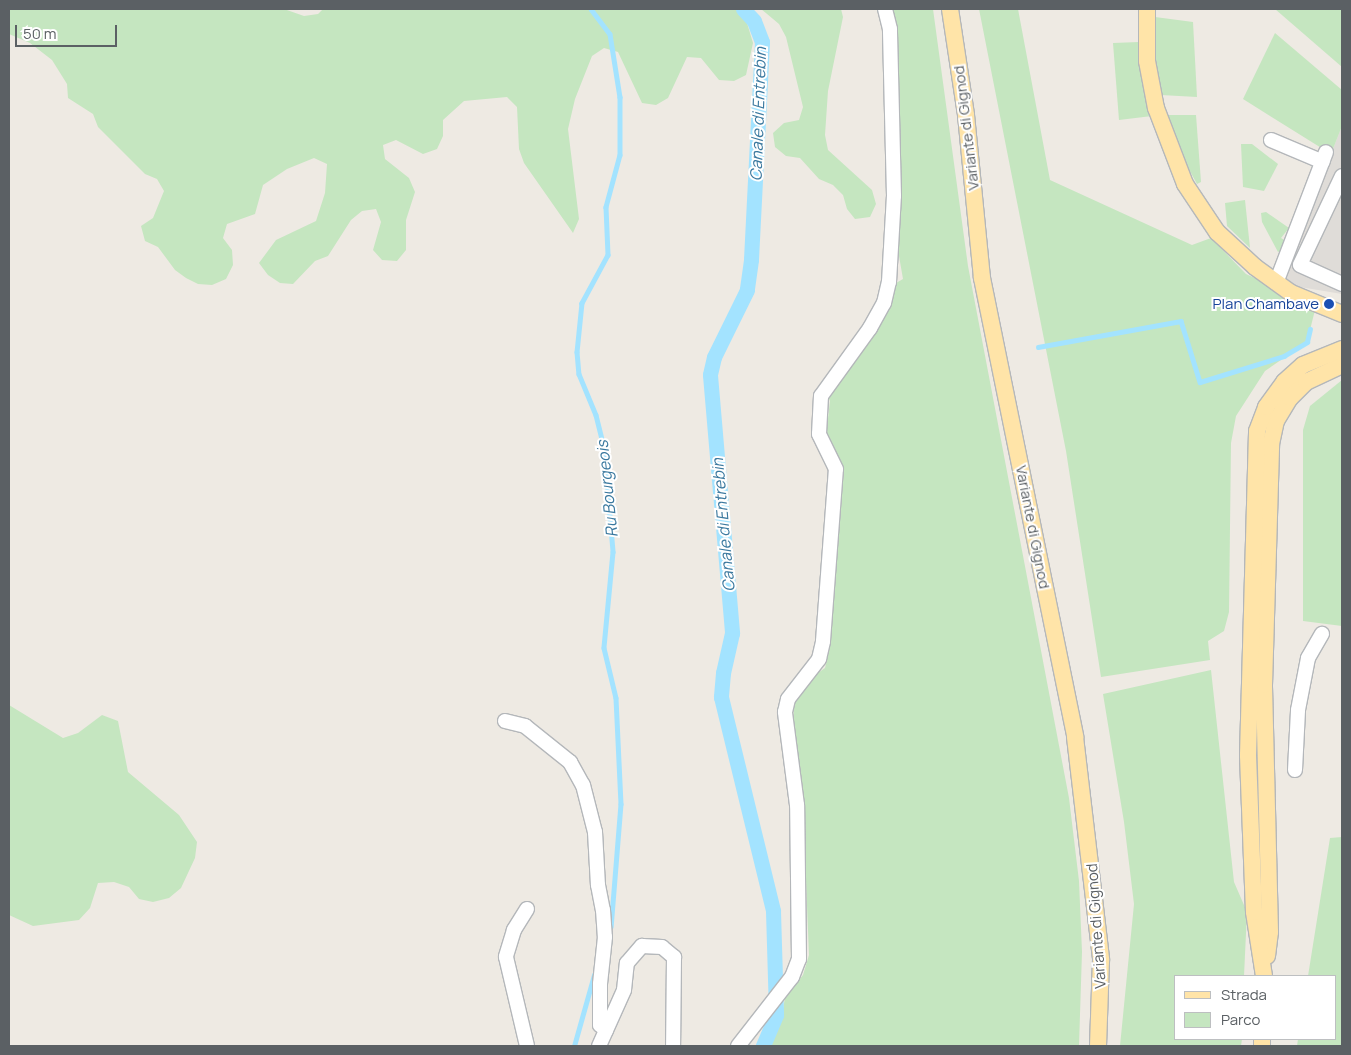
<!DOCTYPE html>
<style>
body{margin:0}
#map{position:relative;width:1351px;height:1055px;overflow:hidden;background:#eeeae3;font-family:Manrope,sans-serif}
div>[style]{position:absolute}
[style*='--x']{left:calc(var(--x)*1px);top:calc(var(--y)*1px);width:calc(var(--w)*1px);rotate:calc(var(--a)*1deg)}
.industrial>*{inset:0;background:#dfdcd8}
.green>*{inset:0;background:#c5e6c0}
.stream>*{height:4.5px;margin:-2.25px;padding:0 2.25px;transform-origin:2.25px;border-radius:2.25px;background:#a3e3ff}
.canal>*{height:15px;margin:-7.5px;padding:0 7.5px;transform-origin:7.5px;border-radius:7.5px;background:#a3e3ff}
.roads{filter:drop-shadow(1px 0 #b4b7ba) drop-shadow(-1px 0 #b4b7ba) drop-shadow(0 1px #b4b7ba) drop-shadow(0 -1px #b4b7ba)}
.minor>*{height:14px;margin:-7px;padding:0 7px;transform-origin:7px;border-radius:7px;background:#fff}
.major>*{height:16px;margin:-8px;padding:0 8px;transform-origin:8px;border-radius:8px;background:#ffe4a8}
.dots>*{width:14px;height:14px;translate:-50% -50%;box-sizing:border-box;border:2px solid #fff;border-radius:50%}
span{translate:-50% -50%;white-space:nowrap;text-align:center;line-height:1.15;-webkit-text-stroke:4px #fff;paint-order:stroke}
.street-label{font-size:15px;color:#5b6064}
.transit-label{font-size:15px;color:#164399}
.right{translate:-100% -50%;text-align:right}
.water-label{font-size:16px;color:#3b799f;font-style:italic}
.frame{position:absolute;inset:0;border:10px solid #5b6064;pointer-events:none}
.legend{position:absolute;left:1174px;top:975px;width:162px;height:65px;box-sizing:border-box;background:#fff;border:1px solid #bdbfc1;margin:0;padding:6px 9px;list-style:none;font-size:15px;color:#5b6064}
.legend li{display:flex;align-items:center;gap:10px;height:25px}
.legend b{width:25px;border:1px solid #bdbfc1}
.scale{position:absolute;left:15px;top:25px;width:102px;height:22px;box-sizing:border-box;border:2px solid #5b6064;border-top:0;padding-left:6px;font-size:15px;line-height:18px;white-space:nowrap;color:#5b6064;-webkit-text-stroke:4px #fff;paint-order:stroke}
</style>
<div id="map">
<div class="industrial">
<i style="clip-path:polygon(1342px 126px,1342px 294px,1276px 283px,1331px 154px)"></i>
</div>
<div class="green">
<i style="clip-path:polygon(9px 9px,284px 9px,304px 16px,318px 14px,323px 9px,752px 9px,744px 13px,753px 43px,746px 75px,734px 81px,719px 80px,701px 58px,687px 57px,668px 98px,656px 105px,642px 103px,618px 52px,604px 48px,592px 56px,575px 99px,568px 129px,579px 219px,573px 233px,524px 163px,519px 149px,517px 107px,507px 97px,464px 101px,443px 120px,443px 136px,437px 149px,423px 154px,396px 140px,383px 145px,385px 159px,409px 178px,415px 192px,406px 220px,406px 250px,397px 261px,382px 260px,373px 250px,381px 222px,376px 209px,362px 211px,351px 220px,328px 256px,315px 261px,293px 284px,280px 283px,268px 275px,259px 263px,276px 240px,316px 221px,325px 193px,327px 164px,314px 158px,287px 169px,263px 185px,255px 214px,227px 224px,223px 238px,232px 250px,233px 265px,226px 279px,212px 285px,198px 284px,186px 278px,175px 270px,158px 247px,145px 241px,141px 226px,153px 218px,164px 191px,157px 179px,145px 174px,98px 127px,93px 114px,68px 98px,67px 84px,52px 60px,30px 43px,9px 34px)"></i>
<i style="clip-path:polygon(761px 9px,841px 9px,843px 17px,828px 91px,825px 135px,828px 150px,872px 190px,876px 204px,870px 217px,855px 219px,847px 209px,843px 195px,833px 185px,819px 179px,800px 158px,786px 156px,775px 147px,773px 133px,784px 123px,799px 120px,803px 107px,786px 37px,779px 24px)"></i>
<i style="clip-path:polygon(892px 9px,933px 9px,968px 266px,1069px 798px,1079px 881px,1082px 952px,1079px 1046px,766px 1046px,781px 1020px,785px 998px,803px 975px,809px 955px,802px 781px,793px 732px,794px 705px,805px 682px,825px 668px,830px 647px,844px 469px,826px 435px,830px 401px,827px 395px,896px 283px,903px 279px,899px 256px)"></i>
<i style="clip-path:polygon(979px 9px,1018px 9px,1050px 180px,1192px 245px,1211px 238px,1246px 274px,1316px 306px,1307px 342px,1265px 371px,1236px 416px,1231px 443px,1229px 612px,1224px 631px,1208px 641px,1210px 660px,1101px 677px,1066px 451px)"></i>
<i style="clip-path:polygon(1275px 9px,1342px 9px,1342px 67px)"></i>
<i style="clip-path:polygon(1155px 17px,1193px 22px,1197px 97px,1161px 95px,1154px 60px)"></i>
<i style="clip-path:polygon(1275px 33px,1342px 90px,1342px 126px,1331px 154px,1243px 99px)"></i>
<i style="clip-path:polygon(1139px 42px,1152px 116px,1119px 120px,1113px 43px)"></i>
<i style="clip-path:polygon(1166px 115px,1196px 115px,1201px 182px,1197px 184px,1181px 155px)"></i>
<i style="clip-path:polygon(1241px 144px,1252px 144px,1278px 164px,1264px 191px,1243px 187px)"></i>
<i style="clip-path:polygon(1245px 200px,1250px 248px,1227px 226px,1225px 203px)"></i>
<i style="clip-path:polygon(1266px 212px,1289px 228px,1281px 238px,1286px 241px,1286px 248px,1278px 252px,1262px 222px,1261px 213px)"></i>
<i style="clip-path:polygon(1342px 380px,1342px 626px,1303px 621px,1303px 430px,1310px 406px)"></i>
<i style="clip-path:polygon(1211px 670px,1234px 882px,1247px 912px,1244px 976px,1175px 976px,1175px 1039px,1242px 1039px,1241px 1046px,1120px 1046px,1134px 904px,1124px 822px,1103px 694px)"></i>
<i style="clip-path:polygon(9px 705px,63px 738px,78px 733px,102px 715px,118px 721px,128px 772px,179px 815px,197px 842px,195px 858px,181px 888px,169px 898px,153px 902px,139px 899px,129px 887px,114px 882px,98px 883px,90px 908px,79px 920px,33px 926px,9px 915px)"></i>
<i style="clip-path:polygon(1342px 837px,1342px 1046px,1297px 1046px,1298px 1039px,1335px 1039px,1335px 976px,1308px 976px,1330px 838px)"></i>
</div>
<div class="stream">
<i style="--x:591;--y:9;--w:31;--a:53"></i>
<i style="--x:610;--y:34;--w:64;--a:81"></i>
<i style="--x:620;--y:97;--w:58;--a:90"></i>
<i style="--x:620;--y:155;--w:54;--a:105.1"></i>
<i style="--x:606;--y:207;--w:48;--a:87.6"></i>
<i style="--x:608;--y:255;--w:55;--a:118.4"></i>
<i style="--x:582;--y:303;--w:49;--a:95.8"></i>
<i style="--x:577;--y:352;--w:22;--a:85"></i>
<i style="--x:579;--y:374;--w:44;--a:67.5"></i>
<i style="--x:596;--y:415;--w:32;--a:76"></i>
<i style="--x:604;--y:446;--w:106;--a:85.1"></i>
<i style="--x:613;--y:552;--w:96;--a:95.4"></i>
<i style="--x:604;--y:648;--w:51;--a:76.5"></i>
<i style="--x:616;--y:698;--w:106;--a:87.3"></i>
<i style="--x:621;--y:804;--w:123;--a:94.6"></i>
<i style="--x:1038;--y:347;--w:145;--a:-10.3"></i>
<i style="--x:1181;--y:321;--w:64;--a:72.7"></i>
<i style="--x:1200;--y:382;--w:88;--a:-17.2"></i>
<i style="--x:1284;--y:356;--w:27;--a:-31"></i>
<i style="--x:1307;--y:342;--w:13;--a:-77"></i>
<i style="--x:574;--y:1046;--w:74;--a:-74.3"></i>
</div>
<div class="canal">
<i style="--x:743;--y:9;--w:16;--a:47"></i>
<i style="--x:754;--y:21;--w:22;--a:69"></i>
<i style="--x:762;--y:42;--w:218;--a:92.9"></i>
<i style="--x:751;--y:260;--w:30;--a:98"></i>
<i style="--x:747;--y:290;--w:75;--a:116.2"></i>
<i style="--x:714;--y:357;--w:18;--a:103"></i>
<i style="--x:710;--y:375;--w:259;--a:85.1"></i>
<i style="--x:732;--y:633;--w:41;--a:102.7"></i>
<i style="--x:723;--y:673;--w:24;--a:95"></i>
<i style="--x:721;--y:697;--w:220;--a:76.3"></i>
<i style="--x:773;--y:911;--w:104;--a:88.3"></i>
<i style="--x:776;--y:1015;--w:34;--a:113"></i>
</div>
<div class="roads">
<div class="minor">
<i style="--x:1271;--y:140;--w:56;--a:22.9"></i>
<i style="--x:1342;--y:176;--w:98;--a:115.3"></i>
<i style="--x:1300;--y:265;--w:46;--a:24.3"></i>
<i style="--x:1276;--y:283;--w:140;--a:-69.1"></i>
<i style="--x:505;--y:721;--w:21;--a:14"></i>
<i style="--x:525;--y:726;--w:58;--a:38.7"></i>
<i style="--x:570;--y:762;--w:26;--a:61"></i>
<i style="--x:583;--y:785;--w:49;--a:75.7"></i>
<i style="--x:595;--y:832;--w:53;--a:86.8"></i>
<i style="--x:598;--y:885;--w:25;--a:79"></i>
<i style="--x:603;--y:910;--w:27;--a:86"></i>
<i style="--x:605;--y:937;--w:47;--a:96.1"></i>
<i style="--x:600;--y:984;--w:41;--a:90"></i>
<i style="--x:600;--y:1025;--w:8;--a:40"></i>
<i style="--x:1295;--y:770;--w:60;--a:-87.1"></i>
<i style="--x:1298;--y:710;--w:53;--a:-79.1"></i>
<i style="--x:1308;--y:658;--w:28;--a:-60"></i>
<i style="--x:527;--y:909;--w:25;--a:122"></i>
<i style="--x:514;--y:930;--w:28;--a:107"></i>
<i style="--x:506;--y:957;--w:91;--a:76.7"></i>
<i style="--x:599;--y:1046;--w:61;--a:-65.9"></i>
<i style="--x:624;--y:990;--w:27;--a:-84"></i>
<i style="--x:627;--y:963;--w:23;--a:-49"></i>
<i style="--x:642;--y:946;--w:20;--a:3"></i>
<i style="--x:662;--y:947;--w:16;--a:40"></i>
<i style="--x:674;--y:957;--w:89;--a:90.6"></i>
<i style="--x:738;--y:1046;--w:88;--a:-52"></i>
<i style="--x:792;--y:977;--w:19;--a:-69"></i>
<i style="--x:799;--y:959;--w:154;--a:-90.7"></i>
<i style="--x:797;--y:805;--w:94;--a:-97.4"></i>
<i style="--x:785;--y:712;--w:13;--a:-77"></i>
<i style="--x:788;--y:699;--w:51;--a:-52.2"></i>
<i style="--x:819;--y:659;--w:18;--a:-77"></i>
<i style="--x:823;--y:641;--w:172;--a:-85.7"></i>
<i style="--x:836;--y:469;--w:39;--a:-116"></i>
<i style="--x:819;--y:434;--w:38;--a:-87"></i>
<i style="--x:821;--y:396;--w:84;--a:-54.2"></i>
<i style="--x:870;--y:328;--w:29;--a:-61"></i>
<i style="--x:884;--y:303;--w:22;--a:-77"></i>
<i style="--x:889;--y:282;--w:86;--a:-86.7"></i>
<i style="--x:894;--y:196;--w:167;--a:-91.4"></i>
<i style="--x:890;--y:29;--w:21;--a:-104"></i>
</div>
<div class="major">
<i style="--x:950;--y:9;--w:107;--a:81.4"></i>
<i style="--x:966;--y:115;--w:164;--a:84.4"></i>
<i style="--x:982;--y:278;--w:468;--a:78.5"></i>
<i style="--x:1075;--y:737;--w:225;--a:83.3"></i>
<i style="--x:1101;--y:960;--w:86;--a:92"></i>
<i style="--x:1147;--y:9;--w:52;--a:90"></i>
<i style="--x:1147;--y:61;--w:48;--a:79.2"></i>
<i style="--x:1156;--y:108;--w:81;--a:69.1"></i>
<i style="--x:1185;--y:184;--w:58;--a:56.3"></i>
<i style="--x:1217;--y:232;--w:52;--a:42.6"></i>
<i style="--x:1255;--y:267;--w:44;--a:35.8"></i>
<i style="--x:1291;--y:293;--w:55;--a:22.4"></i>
<i style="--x:1267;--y:956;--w:24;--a:-83"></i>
<i style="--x:1270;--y:932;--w:247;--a:-91.4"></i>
<i style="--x:1264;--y:685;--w:241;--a:-88.3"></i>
<i style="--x:1271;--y:444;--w:24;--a:-78"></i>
<i style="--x:1276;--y:421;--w:27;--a:-59"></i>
<i style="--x:1290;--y:398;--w:23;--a:-45"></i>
<i style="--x:1306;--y:382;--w:40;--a:-25"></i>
<i style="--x:1264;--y:976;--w:65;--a:-98.9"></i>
<i style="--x:1254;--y:912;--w:157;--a:-92.2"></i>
<i style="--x:1248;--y:755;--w:324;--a:-88.4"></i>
<i style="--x:1257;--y:431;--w:26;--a:-69"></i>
<i style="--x:1266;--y:407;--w:31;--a:-54"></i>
<i style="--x:1284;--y:382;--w:25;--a:-42"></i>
<i style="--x:1303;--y:365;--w:42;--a:-22.3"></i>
<i style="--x:1262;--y:1046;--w:7;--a:-90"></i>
</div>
</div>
<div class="dots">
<i style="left:1329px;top:304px;background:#1a4fb4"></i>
</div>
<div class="street-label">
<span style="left:966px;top:128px;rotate:-97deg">Variante di Gignod</span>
<span style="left:1033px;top:527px;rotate:79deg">Variante di Gignod</span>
<span style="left:1096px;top:926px;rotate:-94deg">Variante di Gignod</span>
</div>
<div class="transit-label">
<span class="right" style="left:1319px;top:304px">Plan Chambave</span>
</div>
<div class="water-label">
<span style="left:758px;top:114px;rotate:-88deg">Canale di Entrebin</span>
<span style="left:607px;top:489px;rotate:-96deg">Ru Bourgeois</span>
<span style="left:723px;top:525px;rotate:-95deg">Canale di Entrebin</span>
</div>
<div class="frame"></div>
<ul class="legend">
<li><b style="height:6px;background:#ffe4a8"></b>Strada</li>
<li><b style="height:14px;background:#c5e6c0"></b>Parco</li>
</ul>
<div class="scale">50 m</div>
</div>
